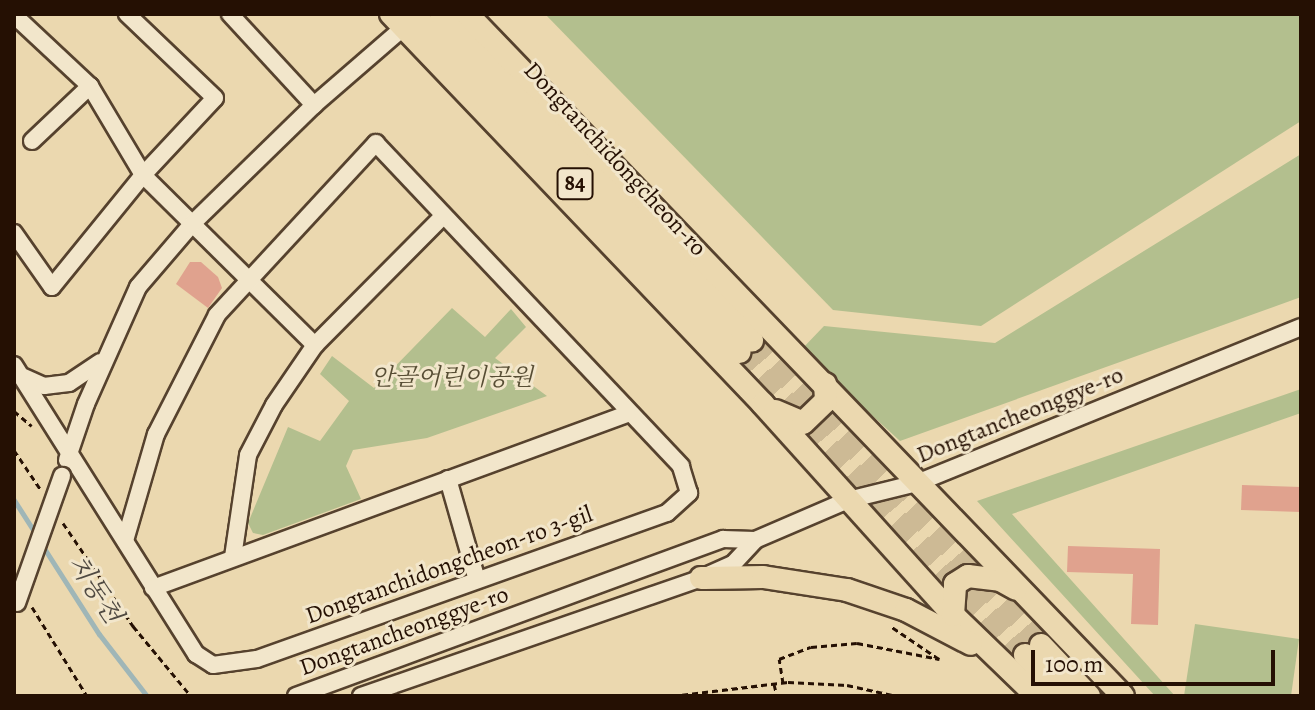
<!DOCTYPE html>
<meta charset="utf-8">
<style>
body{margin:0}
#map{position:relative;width:1315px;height:710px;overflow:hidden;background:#ebd8af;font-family:Alegreya,"Noto Serif KR",serif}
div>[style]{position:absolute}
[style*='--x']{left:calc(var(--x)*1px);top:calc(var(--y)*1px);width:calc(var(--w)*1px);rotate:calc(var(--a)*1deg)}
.green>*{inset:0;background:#b3bf8e}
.stream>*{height:5px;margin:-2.5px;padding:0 2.5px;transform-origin:2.5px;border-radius:2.5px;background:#9fb6b7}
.building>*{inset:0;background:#e0a28e}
.major-tunnel>*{height:22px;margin-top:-11px;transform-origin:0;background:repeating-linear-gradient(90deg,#cdba95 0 22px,transparent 0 33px)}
.path>*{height:3px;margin-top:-1.5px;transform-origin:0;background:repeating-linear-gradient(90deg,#251003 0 6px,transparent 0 10px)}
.roads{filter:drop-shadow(2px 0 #56422e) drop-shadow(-2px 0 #56422e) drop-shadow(0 2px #56422e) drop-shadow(0 -2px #56422e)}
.minor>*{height:16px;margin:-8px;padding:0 8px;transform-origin:8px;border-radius:8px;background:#f2e6cb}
.major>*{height:22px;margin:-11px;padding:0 11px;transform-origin:11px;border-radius:11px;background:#ebd8af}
.bridges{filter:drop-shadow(2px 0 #56422e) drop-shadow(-2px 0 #56422e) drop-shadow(0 2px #56422e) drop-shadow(0 -2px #56422e)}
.minor-bridge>*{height:16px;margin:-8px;padding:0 8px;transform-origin:8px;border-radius:8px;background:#f2e6cb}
span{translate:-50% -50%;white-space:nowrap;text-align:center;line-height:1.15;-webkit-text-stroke:6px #f2e6cb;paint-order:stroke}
.shield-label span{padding:2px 6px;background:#f2e6cb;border:2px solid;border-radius:6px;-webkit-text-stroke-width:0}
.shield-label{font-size:22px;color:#251003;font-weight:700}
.street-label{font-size:24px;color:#251003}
.park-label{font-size:24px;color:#574d34;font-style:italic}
.water-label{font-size:26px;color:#504a42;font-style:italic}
.frame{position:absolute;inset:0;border:16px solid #251003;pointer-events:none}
.scale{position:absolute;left:1031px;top:650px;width:244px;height:36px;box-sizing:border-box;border:4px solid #251003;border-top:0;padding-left:10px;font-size:24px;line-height:28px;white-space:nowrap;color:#251003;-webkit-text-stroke:6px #f2e6cb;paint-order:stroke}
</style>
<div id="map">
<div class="green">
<i style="clip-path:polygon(545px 14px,1301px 14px,1301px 121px,981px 326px,833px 310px)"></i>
<i style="clip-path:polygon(1301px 154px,1301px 297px,900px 441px,801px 350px,824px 326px,995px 343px)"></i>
<i style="clip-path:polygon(452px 308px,485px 337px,511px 309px,526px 327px,495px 358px,547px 396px,427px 438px,353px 450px,346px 466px,361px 499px,263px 535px,253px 533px,248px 523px,288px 427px,320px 441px,349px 401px,320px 374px,332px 356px,374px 388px)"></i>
<i style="clip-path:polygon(1301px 389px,1301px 413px,1012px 514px,1175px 696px,1155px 696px,977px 501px)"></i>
<i style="clip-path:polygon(1195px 624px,1299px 639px,1291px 696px,1184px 696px)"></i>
</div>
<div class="stream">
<i style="--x:14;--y:500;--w:43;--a:57.4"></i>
<i style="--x:42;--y:545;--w:106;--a:57.4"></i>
<i style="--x:99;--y:634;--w:78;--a:52.3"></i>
</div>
<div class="building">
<i style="clip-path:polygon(190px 262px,201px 262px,218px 277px,222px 288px,208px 308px,176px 284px)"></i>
<i style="clip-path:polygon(1242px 485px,1301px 487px,1301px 512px,1241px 510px)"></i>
<i style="clip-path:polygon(1068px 546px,1160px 549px,1158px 625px,1131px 624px,1133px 574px,1067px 572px)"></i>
</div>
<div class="major-tunnel">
<i style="--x:752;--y:341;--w:419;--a:46.4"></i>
<i style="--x:739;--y:352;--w:417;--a:46.7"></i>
</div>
<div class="path">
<i style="--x:14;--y:411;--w:23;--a:40"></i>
<i style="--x:14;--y:450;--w:48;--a:56"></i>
<i style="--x:63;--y:523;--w:125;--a:55.8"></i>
<i style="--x:133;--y:626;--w:91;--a:50.4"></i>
<i style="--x:32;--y:607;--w:105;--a:58.3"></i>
<i style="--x:783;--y:683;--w:24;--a:-99"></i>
<i style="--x:779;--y:659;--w:34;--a:-21"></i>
<i style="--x:811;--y:647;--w:46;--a:-5"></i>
<i style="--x:857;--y:643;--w:84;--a:11"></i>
<i style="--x:939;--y:659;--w:57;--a:-145.8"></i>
<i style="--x:774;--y:684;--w:12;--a:76"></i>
<i style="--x:672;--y:696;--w:117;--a:-6.9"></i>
<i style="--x:788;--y:682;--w:59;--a:2.9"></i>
<i style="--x:847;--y:685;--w:51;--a:12.4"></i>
</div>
<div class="roads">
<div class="minor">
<i style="--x:230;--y:14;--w:124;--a:47.3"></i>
<i style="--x:14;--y:15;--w:104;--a:43.1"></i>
<i style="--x:90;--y:86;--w:104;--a:59.2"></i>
<i style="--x:143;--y:175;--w:242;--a:44.7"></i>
<i style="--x:32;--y:141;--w:80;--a:-43.5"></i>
<i style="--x:14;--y:233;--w:66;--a:54.9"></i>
<i style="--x:52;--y:287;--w:144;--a:-50.9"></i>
<i style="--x:143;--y:175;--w:105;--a:-46.9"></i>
<i style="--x:215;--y:98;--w:122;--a:-136.3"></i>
<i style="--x:14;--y:365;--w:342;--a:57.8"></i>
<i style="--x:196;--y:654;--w:20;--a:33"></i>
<i style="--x:213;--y:665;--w:44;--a:-7.8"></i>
<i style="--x:257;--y:659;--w:435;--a:-19.6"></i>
<i style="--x:667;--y:513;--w:30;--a:-42"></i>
<i style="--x:689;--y:493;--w:28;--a:-107"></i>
<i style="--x:681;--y:466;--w:444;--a:-133.4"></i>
<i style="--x:376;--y:143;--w:234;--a:132.8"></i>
<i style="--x:217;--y:315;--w:134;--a:117.1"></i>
<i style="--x:156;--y:434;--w:111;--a:106.2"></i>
<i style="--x:24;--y:377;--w:22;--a:24"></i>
<i style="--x:44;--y:386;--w:25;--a:-7"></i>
<i style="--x:69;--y:383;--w:37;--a:-34"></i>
<i style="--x:67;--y:460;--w:59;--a:-71.3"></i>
<i style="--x:86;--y:404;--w:128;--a:-66"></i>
<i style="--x:138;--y:287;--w:83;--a:-49.4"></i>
<i style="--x:192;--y:224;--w:170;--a:-44.3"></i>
<i style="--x:314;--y:105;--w:118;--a:-40.9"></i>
<i style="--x:448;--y:479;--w:105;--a:74"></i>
<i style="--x:233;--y:557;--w:103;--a:-81.6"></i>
<i style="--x:248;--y:455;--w:56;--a:-62.5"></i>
<i style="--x:274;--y:405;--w:73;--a:-55.7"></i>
<i style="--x:315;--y:345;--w:182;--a:-45.2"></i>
<i style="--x:153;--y:588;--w:505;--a:-20.16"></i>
<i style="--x:296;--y:696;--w:455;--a:-20.2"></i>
<i style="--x:723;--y:539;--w:32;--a:2"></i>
<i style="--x:361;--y:696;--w:360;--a:-19.1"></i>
<i style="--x:701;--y:578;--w:35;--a:-24"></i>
<i style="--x:733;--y:564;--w:33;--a:-47"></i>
<i style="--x:755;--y:540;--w:101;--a:-23.3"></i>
<i style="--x:848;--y:500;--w:71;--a:-13.8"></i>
<i style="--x:917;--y:483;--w:414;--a:-22.1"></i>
</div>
<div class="major">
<i style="--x:391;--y:14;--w:539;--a:46.35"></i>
<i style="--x:763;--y:404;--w:284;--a:48"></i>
<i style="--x:953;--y:615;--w:117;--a:44"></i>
<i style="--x:413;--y:14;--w:470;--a:46"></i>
<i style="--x:441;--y:14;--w:451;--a:46.4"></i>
<i style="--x:467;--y:14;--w:946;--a:46.11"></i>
<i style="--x:775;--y:411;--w:30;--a:23"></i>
<i style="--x:803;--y:423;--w:32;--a:-44"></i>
<i style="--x:826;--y:401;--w:17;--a:-93"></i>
<i style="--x:701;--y:578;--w:62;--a:-0.9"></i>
<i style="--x:763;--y:577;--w:85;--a:8.8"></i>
<i style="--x:847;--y:590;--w:62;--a:18.7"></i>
<i style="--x:906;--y:610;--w:73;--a:27.6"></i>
<i style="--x:953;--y:615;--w:31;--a:-86"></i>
<i style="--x:955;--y:584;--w:15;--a:-32"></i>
<i style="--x:968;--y:576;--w:32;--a:7"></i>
<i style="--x:1000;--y:580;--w:18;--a:29"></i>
<i style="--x:1041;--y:645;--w:70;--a:46.7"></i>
<i style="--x:1025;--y:655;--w:57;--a:46.4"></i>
</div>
</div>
<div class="bridges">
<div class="minor-bridge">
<i style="--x:17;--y:603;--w:135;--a:-70.5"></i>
</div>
</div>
<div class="shield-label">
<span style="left:575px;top:184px">84</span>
</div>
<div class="street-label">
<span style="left:615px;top:159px;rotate:47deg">Dongtanchidongcheon-ro</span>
<span style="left:1020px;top:415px;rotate:-22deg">Dongtancheonggye-ro</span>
<span style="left:449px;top:565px;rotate:-20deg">Dongtanchidongcheon-ro 3-gil</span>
<span style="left:404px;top:631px;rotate:-20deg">Dongtancheonggye-ro</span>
</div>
<div class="park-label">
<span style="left:452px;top:378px">안골어린이공원</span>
</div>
<div class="water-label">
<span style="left:95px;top:589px;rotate:57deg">치동천</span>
</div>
<div class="frame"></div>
<div class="scale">100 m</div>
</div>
